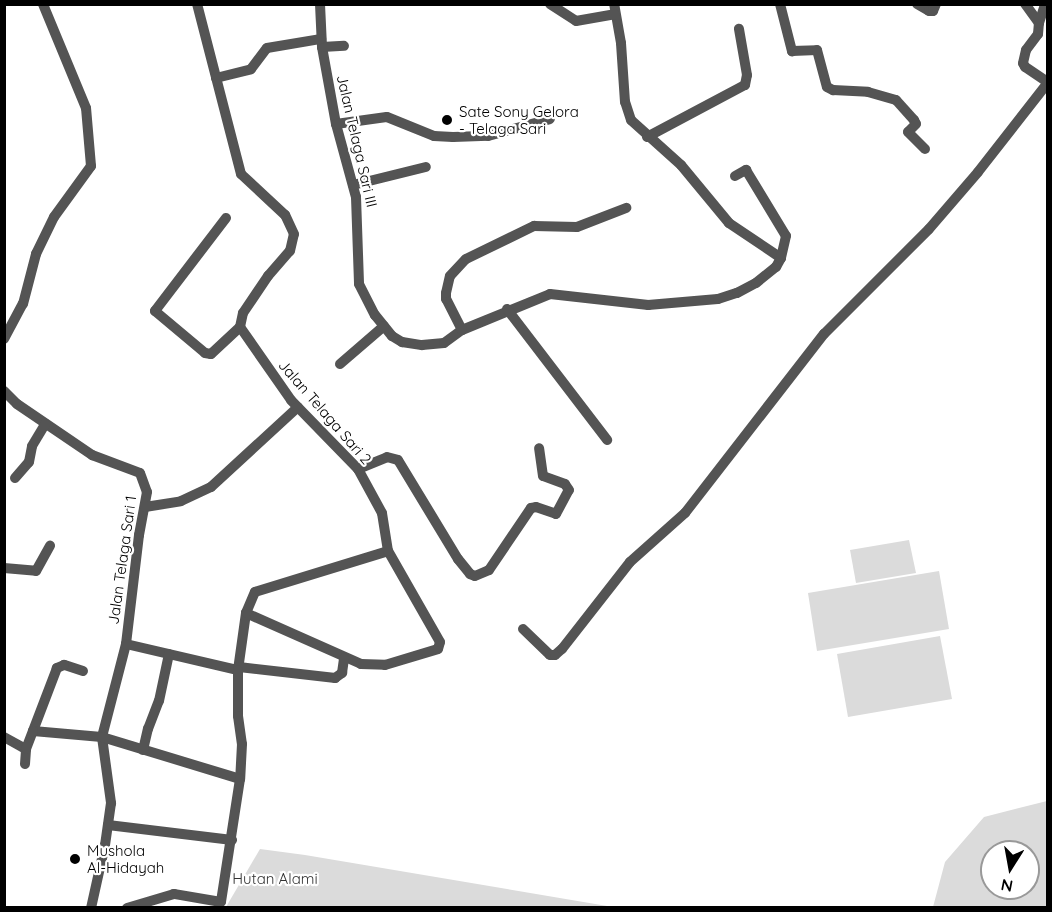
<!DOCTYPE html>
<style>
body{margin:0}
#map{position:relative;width:1052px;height:912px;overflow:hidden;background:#fff;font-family:Quicksand,sans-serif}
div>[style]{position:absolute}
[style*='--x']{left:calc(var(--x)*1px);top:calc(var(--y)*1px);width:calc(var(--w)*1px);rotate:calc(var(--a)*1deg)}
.green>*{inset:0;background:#dbdbdb}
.minor>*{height:10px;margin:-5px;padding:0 5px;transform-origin:5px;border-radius:5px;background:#545454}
.dots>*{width:16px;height:16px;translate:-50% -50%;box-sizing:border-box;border:3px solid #fff;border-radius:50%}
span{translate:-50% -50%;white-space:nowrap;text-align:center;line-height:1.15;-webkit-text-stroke:4.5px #fff;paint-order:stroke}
.poi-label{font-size:15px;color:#000}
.left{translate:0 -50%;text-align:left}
.street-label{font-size:15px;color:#000}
.park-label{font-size:15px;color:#323232}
.frame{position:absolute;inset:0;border:6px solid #000;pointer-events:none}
.north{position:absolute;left:980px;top:840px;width:60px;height:60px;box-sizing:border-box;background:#fff;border:2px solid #999;border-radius:50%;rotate:191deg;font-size:16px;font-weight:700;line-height:24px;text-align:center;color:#000}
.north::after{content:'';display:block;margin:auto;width:21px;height:27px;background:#000;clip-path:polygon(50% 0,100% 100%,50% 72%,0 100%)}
</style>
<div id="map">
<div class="green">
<i style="clip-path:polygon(909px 540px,916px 573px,856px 583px,850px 550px)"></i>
<i style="clip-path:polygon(939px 571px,949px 629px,817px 651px,808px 593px)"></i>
<i style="clip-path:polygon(940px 636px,952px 699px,848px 717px,837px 654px)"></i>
<i style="clip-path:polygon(evenodd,1047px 801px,1047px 907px,933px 907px,945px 862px,984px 817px,1047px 801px,992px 852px,1028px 852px,1028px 888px,992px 888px,992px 852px)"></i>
<i style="clip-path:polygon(260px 849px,305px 855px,613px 907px,226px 907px)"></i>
</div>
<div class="minor">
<i style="--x:320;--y:4;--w:43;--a:87.3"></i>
<i style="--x:322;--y:47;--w:78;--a:79.7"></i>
<i style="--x:336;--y:124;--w:76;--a:74.7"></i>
<i style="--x:356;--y:197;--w:87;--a:88"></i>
<i style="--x:359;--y:284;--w:35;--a:63"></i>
<i style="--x:375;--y:315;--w:27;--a:51"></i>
<i style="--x:392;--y:336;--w:12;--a:31"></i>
<i style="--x:402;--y:342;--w:20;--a:9"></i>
<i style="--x:422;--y:345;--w:22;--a:-5"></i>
<i style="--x:444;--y:343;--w:22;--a:-36"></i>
<i style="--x:462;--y:330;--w:95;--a:-22.2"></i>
<i style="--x:550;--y:294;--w:99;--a:6.4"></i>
<i style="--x:648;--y:305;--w:70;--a:-4.9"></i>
<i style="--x:718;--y:299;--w:20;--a:-18"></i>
<i style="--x:737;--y:293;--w:21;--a:-28"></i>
<i style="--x:756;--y:283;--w:26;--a:-39"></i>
<i style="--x:776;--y:267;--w:10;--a:-61"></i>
<i style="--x:781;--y:258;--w:63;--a:-146.1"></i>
<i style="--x:729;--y:223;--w:75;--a:-129.6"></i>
<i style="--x:681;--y:165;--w:67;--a:-138"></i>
<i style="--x:631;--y:120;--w:19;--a:-108"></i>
<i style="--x:625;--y:102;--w:59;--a:-93.9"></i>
<i style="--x:621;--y:43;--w:40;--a:-100"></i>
<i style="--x:550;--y:4;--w:31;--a:33"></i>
<i style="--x:576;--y:21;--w:39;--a:-10"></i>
<i style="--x:780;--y:4;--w:49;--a:75.7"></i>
<i style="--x:792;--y:51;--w:25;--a:-2"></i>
<i style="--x:817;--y:50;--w:38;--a:75"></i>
<i style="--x:827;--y:87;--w:7;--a:27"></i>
<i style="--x:833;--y:90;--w:35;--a:3"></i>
<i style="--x:868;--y:92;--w:29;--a:16"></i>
<i style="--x:896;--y:100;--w:27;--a:48"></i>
<i style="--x:914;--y:120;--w:4;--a:63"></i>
<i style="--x:916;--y:124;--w:11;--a:135"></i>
<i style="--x:908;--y:132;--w:24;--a:45"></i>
<i style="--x:917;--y:4;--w:14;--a:30"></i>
<i style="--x:929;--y:11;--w:4;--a:0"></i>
<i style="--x:933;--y:11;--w:8;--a:-67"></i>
<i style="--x:1039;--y:23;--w:20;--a:-72"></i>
<i style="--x:322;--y:47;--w:22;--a:-3"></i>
<i style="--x:216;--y:78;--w:36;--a:-14"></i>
<i style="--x:251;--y:69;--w:26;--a:-53"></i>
<i style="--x:267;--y:48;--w:55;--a:-9.5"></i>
<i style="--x:336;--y:124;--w:51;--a:-7.8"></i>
<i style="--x:387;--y:117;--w:51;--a:22"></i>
<i style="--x:434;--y:136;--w:19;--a:3"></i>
<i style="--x:453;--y:137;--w:35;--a:-2"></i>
<i style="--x:488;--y:136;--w:64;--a:-15.3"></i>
<i style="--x:647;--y:137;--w:111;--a:-28"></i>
<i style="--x:745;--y:85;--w:10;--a:-79"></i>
<i style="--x:747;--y:75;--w:47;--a:-99.9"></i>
<i style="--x:735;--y:176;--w:13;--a:-29"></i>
<i style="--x:746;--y:170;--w:77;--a:58.8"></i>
<i style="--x:786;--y:236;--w:23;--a:103"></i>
<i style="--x:353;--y:185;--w:75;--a:-13.9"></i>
<i style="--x:226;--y:218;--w:117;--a:127.4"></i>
<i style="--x:155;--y:311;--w:65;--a:40"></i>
<i style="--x:205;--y:353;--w:6;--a:9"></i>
<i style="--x:211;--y:354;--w:40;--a:-43"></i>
<i style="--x:507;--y:309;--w:165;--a:52.6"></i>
<i style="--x:462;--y:330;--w:35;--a:-117"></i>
<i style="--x:446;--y:299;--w:6;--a:-90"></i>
<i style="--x:446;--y:293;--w:17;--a:-77"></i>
<i style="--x:450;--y:276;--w:23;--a:-47"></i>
<i style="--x:466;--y:259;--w:76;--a:-25.9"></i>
<i style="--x:534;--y:226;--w:43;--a:1.3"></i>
<i style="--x:577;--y:227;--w:53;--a:-21.2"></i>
<i style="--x:4;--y:339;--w:40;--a:-62"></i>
<i style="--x:23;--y:304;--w:52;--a:-75.4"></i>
<i style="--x:36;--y:254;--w:41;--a:-64.1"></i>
<i style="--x:54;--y:217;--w:63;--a:-54"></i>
<i style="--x:91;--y:166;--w:58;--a:-94.9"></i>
<i style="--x:86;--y:108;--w:113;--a:-112.5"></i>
<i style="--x:340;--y:364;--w:58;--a:-40.8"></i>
<i style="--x:4;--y:391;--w:18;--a:45"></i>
<i style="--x:17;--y:404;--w:91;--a:34.2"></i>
<i style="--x:92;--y:455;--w:51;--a:20.6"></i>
<i style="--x:140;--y:473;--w:20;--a:70"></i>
<i style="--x:147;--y:492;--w:44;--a:100.5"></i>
<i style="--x:139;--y:535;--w:110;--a:96.8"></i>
<i style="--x:126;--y:644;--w:96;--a:104.5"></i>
<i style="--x:102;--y:737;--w:67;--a:82.2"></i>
<i style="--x:111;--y:803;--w:42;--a:98.1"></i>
<i style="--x:105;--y:845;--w:65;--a:102.5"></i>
<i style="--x:358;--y:469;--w:31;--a:-22"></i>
<i style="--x:387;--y:457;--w:11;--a:15"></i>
<i style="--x:398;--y:460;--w:116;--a:58.8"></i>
<i style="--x:458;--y:559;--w:19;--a:51"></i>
<i style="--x:470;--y:574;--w:5;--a:22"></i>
<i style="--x:475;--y:576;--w:15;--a:-23"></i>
<i style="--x:489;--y:570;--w:75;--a:-55.9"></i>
<i style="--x:531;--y:508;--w:5;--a:-11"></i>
<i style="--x:536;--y:507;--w:21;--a:19"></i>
<i style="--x:556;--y:514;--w:27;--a:-62"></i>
<i style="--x:569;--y:490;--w:7;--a:-124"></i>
<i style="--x:565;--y:484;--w:23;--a:-160"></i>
<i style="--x:543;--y:476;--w:28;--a:-98"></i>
<i style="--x:15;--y:478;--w:21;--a:-49"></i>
<i style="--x:29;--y:462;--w:16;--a:-79"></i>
<i style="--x:32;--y:446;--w:26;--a:-59"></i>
<i style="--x:145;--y:507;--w:36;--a:-9"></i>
<i style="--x:181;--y:501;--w:33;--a:-25"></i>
<i style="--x:211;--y:487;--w:118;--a:-42.6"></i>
<i style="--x:4;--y:568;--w:32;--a:5"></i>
<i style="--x:36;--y:571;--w:29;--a:-61"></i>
<i style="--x:246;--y:613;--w:126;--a:23.9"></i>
<i style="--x:361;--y:664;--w:24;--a:2"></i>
<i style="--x:385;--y:665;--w:55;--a:-16.8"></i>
<i style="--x:438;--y:649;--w:7;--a:-74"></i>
<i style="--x:440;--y:642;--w:105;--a:-119.7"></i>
<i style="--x:523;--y:629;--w:37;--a:44"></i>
<i style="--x:550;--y:655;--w:5;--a:0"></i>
<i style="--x:555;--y:655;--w:9;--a:-41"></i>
<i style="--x:562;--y:649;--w:110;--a:-52"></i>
<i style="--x:630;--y:562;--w:74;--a:-41.7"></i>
<i style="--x:685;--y:513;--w:227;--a:-52.2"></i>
<i style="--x:824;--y:334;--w:148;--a:-45"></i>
<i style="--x:929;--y:229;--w:75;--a:-49.3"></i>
<i style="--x:978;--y:172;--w:110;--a:-52"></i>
<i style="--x:1046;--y:85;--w:4;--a:-90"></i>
<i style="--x:1046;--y:81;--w:25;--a:-146"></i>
<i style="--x:1025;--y:67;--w:4;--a:-117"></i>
<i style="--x:1023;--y:63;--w:13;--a:-77"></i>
<i style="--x:1026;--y:50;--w:20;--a:-53"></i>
<i style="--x:1038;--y:34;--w:11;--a:-85"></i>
<i style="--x:1039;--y:23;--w:24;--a:-126"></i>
<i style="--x:126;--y:644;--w:115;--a:13.1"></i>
<i style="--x:238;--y:670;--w:58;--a:-82"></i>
<i style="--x:246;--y:613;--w:23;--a:-67"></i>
<i style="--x:255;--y:592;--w:139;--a:-17.1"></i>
<i style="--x:388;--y:551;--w:38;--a:-99"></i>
<i style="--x:382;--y:513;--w:50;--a:-118.6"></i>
<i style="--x:358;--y:469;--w:96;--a:-134.2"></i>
<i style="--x:291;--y:400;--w:89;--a:-124.9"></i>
<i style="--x:240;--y:327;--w:14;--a:-78"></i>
<i style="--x:243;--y:313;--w:45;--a:-56"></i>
<i style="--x:268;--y:276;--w:33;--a:-49"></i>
<i style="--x:290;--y:251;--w:17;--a:-77"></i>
<i style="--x:294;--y:234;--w:21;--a:-115"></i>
<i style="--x:285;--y:215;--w:60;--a:-137"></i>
<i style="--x:241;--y:174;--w:176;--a:-104.5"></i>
<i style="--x:239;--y:667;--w:97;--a:6.5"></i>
<i style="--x:335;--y:678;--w:9;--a:-36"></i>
<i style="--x:342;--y:673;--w:15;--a:-82"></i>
<i style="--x:238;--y:670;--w:46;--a:90"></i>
<i style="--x:238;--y:716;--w:28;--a:82"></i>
<i style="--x:242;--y:744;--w:35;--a:93"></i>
<i style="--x:83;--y:671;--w:20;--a:-162"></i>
<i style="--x:64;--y:665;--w:8;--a:157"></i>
<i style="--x:57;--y:668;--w:67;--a:110.9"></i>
<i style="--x:33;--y:731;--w:69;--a:5"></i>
<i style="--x:102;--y:737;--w:144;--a:16.9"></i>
<i style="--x:240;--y:779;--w:124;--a:98.8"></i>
<i style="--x:221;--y:902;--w:48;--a:-170.3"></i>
<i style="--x:174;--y:894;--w:49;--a:163.4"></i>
<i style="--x:4;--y:737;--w:25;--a:29"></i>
<i style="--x:143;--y:750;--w:22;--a:-77"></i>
<i style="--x:148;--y:729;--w:30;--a:-69"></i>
<i style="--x:159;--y:701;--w:48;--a:-78"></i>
<i style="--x:25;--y:764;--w:15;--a:-86"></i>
<i style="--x:26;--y:749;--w:19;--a:-69"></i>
<i style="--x:108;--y:825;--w:125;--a:6.9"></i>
</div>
<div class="dots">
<i style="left:447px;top:120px;background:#000"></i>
<i style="left:75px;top:859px;background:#000"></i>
</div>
<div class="poi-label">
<span class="left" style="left:459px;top:120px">Sate Sony Gelora<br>- Telaga Sari</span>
<span class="left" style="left:87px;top:859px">Mushola<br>Al-Hidayah</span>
</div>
<div class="street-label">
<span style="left:357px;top:141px;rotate:77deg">Jalan Telaga Sari III</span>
<span style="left:325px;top:412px;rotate:49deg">Jalan Telaga Sari 2</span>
<span style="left:122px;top:560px;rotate:-82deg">Jalan Telaga Sari 1</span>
</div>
<div class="park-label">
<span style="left:275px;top:879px">Hutan Alami</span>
</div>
<div class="frame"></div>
<div class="north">N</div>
</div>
